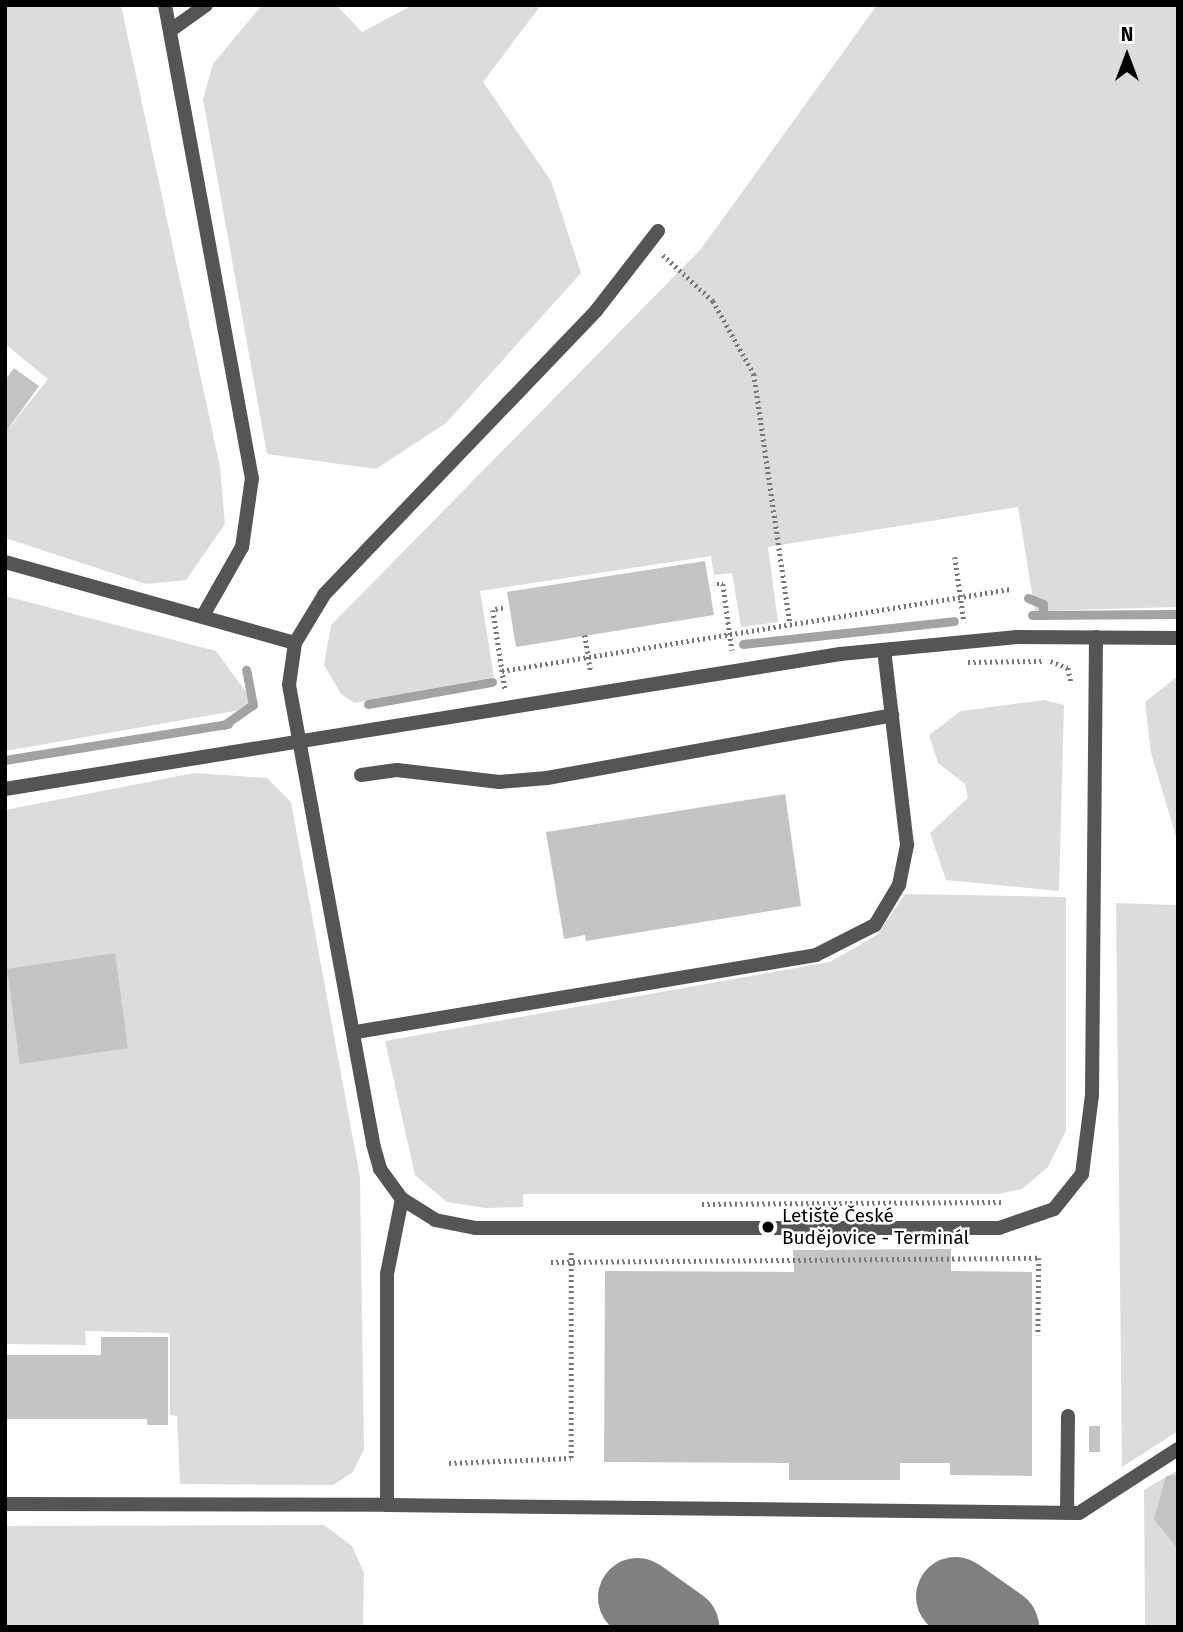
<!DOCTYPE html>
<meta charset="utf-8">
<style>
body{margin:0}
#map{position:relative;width:1183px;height:1632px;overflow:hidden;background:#fff;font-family:"Fira Sans",sans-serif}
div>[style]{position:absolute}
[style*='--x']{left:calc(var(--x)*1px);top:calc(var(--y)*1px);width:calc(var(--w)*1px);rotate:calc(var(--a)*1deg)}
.green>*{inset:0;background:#dcdcdc}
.stream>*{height:9px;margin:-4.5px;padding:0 4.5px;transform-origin:4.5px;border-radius:4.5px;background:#a3a3a3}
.taxiway>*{height:79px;margin:-39.5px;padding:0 39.5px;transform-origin:39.5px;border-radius:39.5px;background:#808080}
.building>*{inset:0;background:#c4c4c4}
.path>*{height:4.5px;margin-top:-2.25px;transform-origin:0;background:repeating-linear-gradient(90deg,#777 0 2px,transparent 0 5.5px)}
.service>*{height:14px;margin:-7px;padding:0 7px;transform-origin:7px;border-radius:7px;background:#555}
.dots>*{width:19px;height:19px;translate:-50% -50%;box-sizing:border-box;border:4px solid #fff;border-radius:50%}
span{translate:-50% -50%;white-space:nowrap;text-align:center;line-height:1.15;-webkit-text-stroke:5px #fff;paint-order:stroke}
.poi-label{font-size:19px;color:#000}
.left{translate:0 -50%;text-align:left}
.frame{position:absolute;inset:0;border:7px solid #000;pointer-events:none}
.north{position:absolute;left:1092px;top:21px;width:70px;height:70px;-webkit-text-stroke:5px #fff;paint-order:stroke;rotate:0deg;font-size:19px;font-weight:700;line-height:28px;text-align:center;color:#000}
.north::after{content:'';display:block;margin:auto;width:24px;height:32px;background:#000;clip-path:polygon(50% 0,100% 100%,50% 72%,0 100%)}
</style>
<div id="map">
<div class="green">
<i style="clip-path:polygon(5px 5px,121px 5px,220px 467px,225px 524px,186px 580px,146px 584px,5px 538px,5px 433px,48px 379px,5px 344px)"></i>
<i style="clip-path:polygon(262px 5px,336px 5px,362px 32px,413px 5px,541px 5px,483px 82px,551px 181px,581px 273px,446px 423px,376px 469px,267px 454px,203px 99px,213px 64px)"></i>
<i style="clip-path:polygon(877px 5px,1178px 5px,1178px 607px,1035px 611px,1018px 507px,768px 547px,778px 622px,741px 627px,732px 573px,714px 575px,711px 556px,480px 591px,494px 677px,354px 703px,341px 694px,324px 665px,331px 625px,701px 249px)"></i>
<i style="clip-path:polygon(5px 596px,216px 651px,257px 707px,5px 751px)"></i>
<i style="clip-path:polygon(1178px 676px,1178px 843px,1151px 753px,1145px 702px)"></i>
<i style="clip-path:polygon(1044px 700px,1064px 705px,1059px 891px,946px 880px,930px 833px,968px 798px,965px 784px,938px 763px,929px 735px,961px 711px)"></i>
<i style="clip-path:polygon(194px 773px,267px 778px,291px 802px,360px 1177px,364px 1450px,352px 1473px,333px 1485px,180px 1484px,177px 1416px,170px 1415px,170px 1333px,85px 1331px,86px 1345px,5px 1344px,5px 810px)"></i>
<i style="clip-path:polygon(905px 894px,1066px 897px,1066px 1131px,1048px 1167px,1022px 1189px,999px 1194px,523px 1194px,523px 1207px,486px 1208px,447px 1202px,415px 1175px,385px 1041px,830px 962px,877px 935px)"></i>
<i style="clip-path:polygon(1116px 903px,1178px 905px,1178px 1431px,1122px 1467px)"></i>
<i style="clip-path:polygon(1178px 1470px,1178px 1627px,1145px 1627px,1144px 1490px)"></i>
<i style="clip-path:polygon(324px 1525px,352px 1546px,364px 1573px,363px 1627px,5px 1627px,5px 1526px)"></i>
</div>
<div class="stream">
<i style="--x:1028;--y:598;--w:16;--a:22"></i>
<i style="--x:1043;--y:604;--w:11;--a:90"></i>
<i style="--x:1032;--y:615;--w:146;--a:-0.4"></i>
<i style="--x:743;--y:644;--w:212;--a:-6.2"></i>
<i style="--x:368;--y:704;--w:126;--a:-10.1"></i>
<i style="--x:224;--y:725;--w:35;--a:-35"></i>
<i style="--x:253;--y:705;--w:36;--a:-101"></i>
<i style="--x:5;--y:760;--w:226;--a:-9.2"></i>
</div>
<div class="taxiway">
<i style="--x:955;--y:1596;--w:54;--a:35.2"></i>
<i style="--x:637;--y:1597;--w:52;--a:35.5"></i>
</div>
<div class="building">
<i style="clip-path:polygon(14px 368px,39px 386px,5px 433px,5px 380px)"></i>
<i style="clip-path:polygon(705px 561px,714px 615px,516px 647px,507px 592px)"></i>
<i style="clip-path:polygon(785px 794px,801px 906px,586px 941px,585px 935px,564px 939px,546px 832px)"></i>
<i style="clip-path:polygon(115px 953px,128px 1048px,20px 1064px,7px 969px)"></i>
<i style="clip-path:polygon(951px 1249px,951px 1271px,1032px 1272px,1032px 1476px,950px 1475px,950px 1463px,900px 1463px,900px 1480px,789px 1480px,789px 1463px,604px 1462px,605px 1271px,794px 1272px,793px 1250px)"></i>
<i style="clip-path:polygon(101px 1337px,168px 1337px,168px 1425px,147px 1425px,147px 1419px,5px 1419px,5px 1355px,101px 1355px)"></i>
<i style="clip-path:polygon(1089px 1426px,1100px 1426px,1100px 1452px,1089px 1452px)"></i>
<i style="clip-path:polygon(1178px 1475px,1178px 1549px,1154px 1519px,1166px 1476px)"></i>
</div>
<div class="path">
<i style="--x:663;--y:255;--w:68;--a:42.6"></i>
<i style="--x:713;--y:301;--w:84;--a:60.7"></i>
<i style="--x:754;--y:374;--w:253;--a:81.8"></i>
<i style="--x:955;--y:557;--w:66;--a:82.1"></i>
<i style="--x:717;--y:584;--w:6;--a:0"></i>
<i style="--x:723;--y:584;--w:67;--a:82.2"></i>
<i style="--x:503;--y:608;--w:10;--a:169"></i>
<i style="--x:493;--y:610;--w:80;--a:81.4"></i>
<i style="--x:585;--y:635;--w:37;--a:81"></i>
<i style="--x:1051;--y:661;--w:18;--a:22"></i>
<i style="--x:1068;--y:668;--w:14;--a:78"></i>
<i style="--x:968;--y:662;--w:75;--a:-0.8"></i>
<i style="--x:502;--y:671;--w:515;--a:-9.17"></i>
<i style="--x:702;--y:1204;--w:299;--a:-0.4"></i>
<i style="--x:551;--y:1262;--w:488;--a:-0.5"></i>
<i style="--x:1039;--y:1258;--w:77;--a:90.7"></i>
<i style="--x:449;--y:1463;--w:122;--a:-2.3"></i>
<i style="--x:571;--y:1458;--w:209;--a:-90"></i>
</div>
<div class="service">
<i style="--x:165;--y:5;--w:481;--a:79.6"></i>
<i style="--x:252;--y:478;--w:70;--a:98.2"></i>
<i style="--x:242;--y:547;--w:77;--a:119.6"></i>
<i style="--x:171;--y:30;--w:43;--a:-35.5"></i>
<i style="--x:658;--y:231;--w:101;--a:127.8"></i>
<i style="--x:596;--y:311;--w:393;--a:133.8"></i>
<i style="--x:324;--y:595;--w:56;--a:121.1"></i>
<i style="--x:295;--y:643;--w:42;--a:98.1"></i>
<i style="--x:289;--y:685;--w:467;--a:79.6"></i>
<i style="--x:373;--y:1144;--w:26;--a:74"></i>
<i style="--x:380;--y:1169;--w:37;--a:54"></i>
<i style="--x:402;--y:1199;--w:39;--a:32"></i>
<i style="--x:435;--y:1220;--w:42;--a:11"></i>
<i style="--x:476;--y:1228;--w:523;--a:0"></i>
<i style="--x:999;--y:1228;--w:58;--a:-19.1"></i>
<i style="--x:1054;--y:1209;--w:45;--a:-51.3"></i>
<i style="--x:1082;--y:1174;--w:80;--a:-82.8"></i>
<i style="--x:1092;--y:1095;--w:458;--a:-89.5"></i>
<i style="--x:5;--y:562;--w:301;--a:15.6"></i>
<i style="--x:361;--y:775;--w:36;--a:-8"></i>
<i style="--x:397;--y:770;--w:103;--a:6.7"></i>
<i style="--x:499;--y:782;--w:48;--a:-4.8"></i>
<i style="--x:547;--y:778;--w:351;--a:-10.3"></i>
<i style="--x:5;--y:789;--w:846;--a:-9.18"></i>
<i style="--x:840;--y:654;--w:178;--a:-5.5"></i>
<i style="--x:1017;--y:637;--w:161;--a:0.4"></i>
<i style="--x:356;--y:1032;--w:466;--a:-9.5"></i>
<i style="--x:816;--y:955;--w:66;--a:-27"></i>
<i style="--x:875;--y:925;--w:47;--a:-59"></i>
<i style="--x:899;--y:885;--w:41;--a:-78.7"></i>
<i style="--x:907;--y:845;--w:196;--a:-96.7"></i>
<i style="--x:5;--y:1504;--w:382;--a:0.1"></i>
<i style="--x:387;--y:1505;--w:231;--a:-90"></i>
<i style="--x:387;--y:1274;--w:76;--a:-78.7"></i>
<i style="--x:387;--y:1505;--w:692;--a:0.66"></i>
<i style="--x:1079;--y:1513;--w:118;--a:-32.9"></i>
<i style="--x:1067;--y:1513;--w:97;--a:-89.4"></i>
</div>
<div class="dots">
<i style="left:768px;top:1227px;background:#000"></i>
</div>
<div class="poi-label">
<span class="left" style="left:782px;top:1227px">Letiště České<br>Budějovice - Terminál</span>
</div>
<div class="frame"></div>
<div class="north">N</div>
</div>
